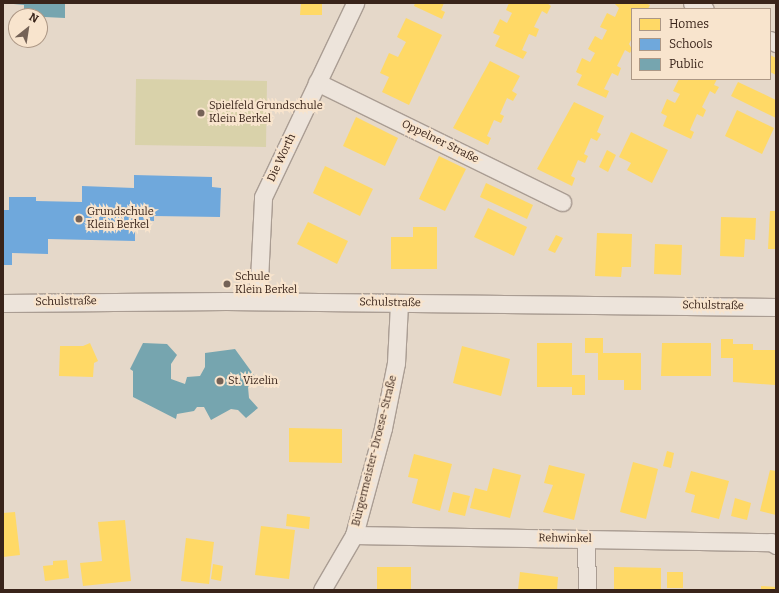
<!DOCTYPE html>
<meta charset="utf-8">
<style>
body{margin:0}
#map{position:relative;width:779px;height:593px;overflow:hidden;background:#e5d8c9;font-family:Bitter,serif}
div>[style]{position:absolute}
[style*='--x']{left:calc(var(--x)*1px);top:calc(var(--y)*1px);width:calc(var(--w)*1px);rotate:calc(var(--a)*1deg)}
.green>*{inset:0;background:#d9d2aa}
.homes>*{inset:0;background:#ffd966}
.schools>*{inset:0;background:#6fa8dc}
.public>*{inset:0;background:#76a5af}
.roads{filter:drop-shadow(1px 0 #aa9d93) drop-shadow(-1px 0 #aa9d93) drop-shadow(0 1px #aa9d93) drop-shadow(0 -1px #aa9d93)}
.street>*{height:17px;margin:-8.5px;padding:0 8.5px;transform-origin:8.5px;border-radius:8.5px;background:#ede4db}
.dots>*{width:11px;height:11px;translate:-50% -50%;box-sizing:border-box;border:2px solid #f8e4cd;border-radius:50%}
span{translate:-50% -50%;white-space:nowrap;text-align:center;line-height:1.15;-webkit-text-stroke:4px #f8e4cd;paint-order:stroke}
.poi-label{font-size:11px;color:#39241a}
.left{translate:0 -50%;text-align:left}
.street-label{font-size:11px;color:#39241a}
.frame{position:absolute;inset:0;border:4px solid #39241a;pointer-events:none}
.legend{position:absolute;left:631px;top:8px;width:140px;height:72px;box-sizing:border-box;background:#f8e4cd;border:1px solid #ac9785;margin:0;padding:5px 7px;list-style:none;font-size:12px;color:#39241a}
.legend li{display:flex;align-items:center;gap:8px;height:20px}
.legend b{width:20px;border:1px solid #ac9785}
.north{position:absolute;left:8px;top:8px;width:40px;height:40px;box-sizing:border-box;background:#f8e4cd;border:1px solid #ac9785;border-radius:50%;rotate:30deg;font-size:11px;font-weight:700;line-height:16px;text-align:center;color:#39241a}
.north::after{content:'';display:block;margin:auto;width:14px;height:18px;background:#756357;clip-path:polygon(50% 0,100% 100%,50% 72%,0 100%)}
</style>
<div id="map">
<div class="green">
<i style="clip-path:polygon(136px 79px,267px 81px,266px 147px,135px 145px)"></i>
</div>
<div class="homes">
<i style="clip-path:polygon(301px 3px,322px 3px,322px 15px,300px 15px)"></i>
<i style="clip-path:polygon(415px 3px,444px 3px,441px 10px,445px 12px,442px 19px,414px 6px)"></i>
<i style="clip-path:polygon(509px 3px,547px 3px,551px 6px,547px 14px,542px 11px,534px 27px,539px 29px,536px 37px,529px 34px,522px 50px,527px 52px,523px 59px,495px 46px,500px 36px,493px 33px,500px 19px,507px 23px,512px 13px,506px 10px)"></i>
<i style="clip-path:polygon(614px 3px,645px 3px,650px 5px,648px 9px,632px 9px,632px 38px,629px 44px,632px 49px,630px 53px,625px 50px,617px 66px,621px 68px,618px 76px,612px 73px,604px 89px,609px 91px,606px 98px,577px 85px,582px 75px,576px 72px,582px 58px,590px 62px,595px 53px,588px 49px,595px 36px,602px 40px,607px 30px,600px 27px,607px 13px,615px 17px,619px 8px)"></i>
<i style="clip-path:polygon(406px 18px,442px 35px,409px 105px,382px 92px,389px 77px,380px 73px,389px 53px,398px 57px,406px 42px,397px 37px)"></i>
<i style="clip-path:polygon(770px 55px,776px 58px,776px 75px,770px 72px)"></i>
<i style="clip-path:polygon(490px 61px,520px 76px,512px 91px,517px 94px,513px 101px,507px 98px,500px 114px,504px 116px,501px 123px,494px 120px,487px 136px,491px 138px,488px 145px,453px 128px)"></i>
<i style="clip-path:polygon(679px 79px,717px 79px,714px 85px,719px 87px,715px 94px,710px 91px,702px 107px,706px 110px,703px 117px,697px 114px,690px 130px,694px 132px,691px 139px,663px 126px,667px 116px,661px 113px,667px 99px,675px 103px,680px 94px,673px 91px)"></i>
<i style="clip-path:polygon(738px 82px,776px 100px,776px 118px,731px 96px)"></i>
<i style="clip-path:polygon(574px 102px,604px 116px,597px 132px,601px 134px,597px 141px,591px 138px,584px 154px,588px 156px,585px 163px,578px 160px,571px 176px,575px 178px,572px 186px,537px 169px)"></i>
<i style="clip-path:polygon(737px 110px,774px 128px,762px 154px,725px 136px)"></i>
<i style="clip-path:polygon(356px 117px,398px 138px,385px 166px,343px 146px)"></i>
<i style="clip-path:polygon(631px 132px,668px 150px,652px 183px,627px 170px,631px 163px,619px 157px)"></i>
<i style="clip-path:polygon(607px 150px,616px 155px,608px 172px,599px 167px)"></i>
<i style="clip-path:polygon(439px 156px,466px 169px,445px 211px,419px 199px)"></i>
<i style="clip-path:polygon(325px 166px,373px 189px,360px 216px,313px 193px)"></i>
<i style="clip-path:polygon(486px 183px,533px 205px,527px 219px,480px 197px)"></i>
<i style="clip-path:polygon(488px 208px,527px 227px,514px 256px,474px 237px)"></i>
<i style="clip-path:polygon(770px 211px,776px 211px,776px 249px,768px 249px)"></i>
<i style="clip-path:polygon(721px 217px,756px 218px,755px 240px,745px 239px,744px 257px,720px 256px)"></i>
<i style="clip-path:polygon(308px 222px,348px 241px,337px 264px,297px 244px)"></i>
<i style="clip-path:polygon(413px 227px,437px 227px,437px 269px,391px 269px,391px 237px,413px 237px)"></i>
<i style="clip-path:polygon(597px 233px,632px 234px,631px 267px,622px 267px,621px 277px,595px 276px)"></i>
<i style="clip-path:polygon(556px 235px,563px 238px,555px 253px,548px 250px)"></i>
<i style="clip-path:polygon(655px 244px,682px 245px,681px 275px,654px 274px)"></i>
<i style="clip-path:polygon(585px 338px,603px 338px,603px 353px,641px 353px,641px 390px,624px 390px,624px 380px,598px 380px,598px 353px,585px 353px)"></i>
<i style="clip-path:polygon(721px 339px,733px 339px,733px 344px,753px 344px,753px 350px,775px 350px,775px 385px,733px 382px,733px 358px,721px 358px)"></i>
<i style="clip-path:polygon(90px 343px,98px 361px,94px 363px,93px 377px,59px 376px,60px 346px,83px 346px)"></i>
<i style="clip-path:polygon(537px 343px,572px 343px,572px 375px,585px 375px,585px 395px,572px 395px,572px 387px,537px 387px)"></i>
<i style="clip-path:polygon(662px 343px,711px 343px,711px 376px,661px 376px)"></i>
<i style="clip-path:polygon(462px 346px,510px 359px,501px 396px,453px 383px)"></i>
<i style="clip-path:polygon(289px 428px,342px 429px,342px 463px,289px 462px)"></i>
<i style="clip-path:polygon(667px 451px,674px 453px,671px 468px,663px 466px)"></i>
<i style="clip-path:polygon(414px 454px,452px 464px,440px 511px,412px 503px,418px 479px,408px 477px)"></i>
<i style="clip-path:polygon(633px 462px,658px 469px,646px 519px,620px 512px)"></i>
<i style="clip-path:polygon(549px 465px,585px 474px,574px 520px,543px 512px,553px 485px,544px 483px)"></i>
<i style="clip-path:polygon(493px 468px,521px 475px,510px 518px,470px 508px,475px 488px,487px 491px)"></i>
<i style="clip-path:polygon(770px 470px,776px 471px,776px 515px,760px 511px)"></i>
<i style="clip-path:polygon(691px 471px,729px 481px,719px 519px,691px 512px,695px 495px,685px 492px)"></i>
<i style="clip-path:polygon(453px 492px,470px 496px,465px 516px,448px 512px)"></i>
<i style="clip-path:polygon(735px 498px,751px 503px,747px 520px,731px 516px)"></i>
<i style="clip-path:polygon(15px 512px,20px 555px,3px 557px,3px 513px)"></i>
<i style="clip-path:polygon(287px 514px,310px 517px,309px 529px,286px 526px)"></i>
<i style="clip-path:polygon(125px 520px,131px 581px,83px 586px,80px 563px,102px 561px,98px 522px)"></i>
<i style="clip-path:polygon(261px 526px,295px 530px,289px 579px,255px 575px)"></i>
<i style="clip-path:polygon(186px 538px,214px 542px,209px 584px,181px 581px)"></i>
<i style="clip-path:polygon(67px 560px,69px 578px,45px 581px,43px 566px,53px 565px,53px 561px)"></i>
<i style="clip-path:polygon(213px 564px,223px 566px,221px 581px,211px 579px)"></i>
<i style="clip-path:polygon(377px 567px,411px 567px,411px 590px,377px 590px)"></i>
<i style="clip-path:polygon(614px 567px,661px 568px,661px 590px,614px 590px)"></i>
<i style="clip-path:polygon(520px 572px,558px 577px,557px 590px,518px 590px)"></i>
<i style="clip-path:polygon(667px 572px,683px 572px,683px 588px,667px 588px)"></i>
<i style="clip-path:polygon(761px 586px,776px 587px,776px 590px,761px 590px)"></i>
</div>
<div class="schools">
<i style="clip-path:polygon(134px 175px,212px 177px,212px 187px,221px 188px,220px 217px,154px 216px,154px 221px,135px 220px,135px 241px,48px 239px,48px 254px,12px 253px,12px 265px,3px 265px,3px 210px,9px 210px,9px 197px,36px 197px,36px 201px,82px 202px,82px 186px,134px 188px)"></i>
</div>
<div class="public">
<i style="clip-path:polygon(3px 3px,65px 3px,65px 18px,24px 16px,24px 5px)"></i>
<i style="clip-path:polygon(143px 343px,167px 344px,177px 355px,171px 364px,171px 379px,185px 384px,187px 377px,200px 376px,205px 367px,205px 353px,235px 349px,256px 378px,248px 387px,249px 398px,258px 408px,246px 418px,238px 410px,231px 409px,211px 420px,204px 407px,197px 407px,194px 411px,177px 414px,176px 419px,133px 397px,133px 371px,130px 369px)"></i>
</div>
<div class="roads">
<div class="street">
<i style="--x:692;--y:3;--w:14;--a:25"></i>
<i style="--x:770;--y:40;--w:7;--a:27"></i>
<i style="--x:317;--y:82;--w:273;--a:26.1"></i>
<i style="--x:258;--y:301;--w:104;--a:-87.2"></i>
<i style="--x:263;--y:197;--w:215;--a:-64.6"></i>
<i style="--x:3;--y:303;--w:223;--a:-0.5"></i>
<i style="--x:226;--y:301;--w:550;--a:0.63"></i>
<i style="--x:354;--y:535;--w:417;--a:1"></i>
<i style="--x:771;--y:542;--w:6;--a:31"></i>
<i style="--x:586;--y:539;--w:51;--a:88.9"></i>
<i style="--x:322;--y:590;--w:64;--a:-59.8"></i>
<i style="--x:354;--y:535;--w:111;--a:-74.8"></i>
<i style="--x:383;--y:428;--w:66;--a:-78.7"></i>
<i style="--x:396;--y:363;--w:60;--a:-87.1"></i>
</div>
</div>
<div class="dots">
<i style="left:201px;top:113px;background:#756357"></i>
<i style="left:79px;top:219px;background:#756357"></i>
<i style="left:227px;top:284px;background:#756357"></i>
<i style="left:220px;top:381px;background:#756357"></i>
</div>
<div class="poi-label">
<span class="left" style="left:209px;top:113px">Spielfeld Grundschule<br>Klein Berkel</span>
<span class="left" style="left:87px;top:219px">Grundschule<br>Klein Berkel</span>
<span class="left" style="left:235px;top:284px">Schule<br>Klein Berkel</span>
<span class="left" style="left:228px;top:381px">St. Vizelin</span>
</div>
<div class="street-label">
<span style="left:440px;top:142px;rotate:26deg">Oppelner Straße</span>
<span style="left:282px;top:158px;rotate:-65deg">Die Worth</span>
<span style="left:66px;top:302px;rotate:-1deg">Schulstraße</span>
<span style="left:390px;top:303px;rotate:1deg">Schulstraße</span>
<span style="left:713px;top:306px;rotate:1deg">Schulstraße</span>
<span style="left:375px;top:451px;rotate:-76deg">Bürgermeister-Droese-Straße</span>
<span style="left:565px;top:539px;rotate:1deg">Rehwinkel</span>
</div>
<div class="frame"></div>
<ul class="legend">
<li><b style="height:11px;background:#ffd966"></b>Homes</li>
<li><b style="height:11px;background:#6fa8dc"></b>Schools</li>
<li><b style="height:11px;background:#76a5af"></b>Public</li>
</ul>
<div class="north">N</div>
</div>
